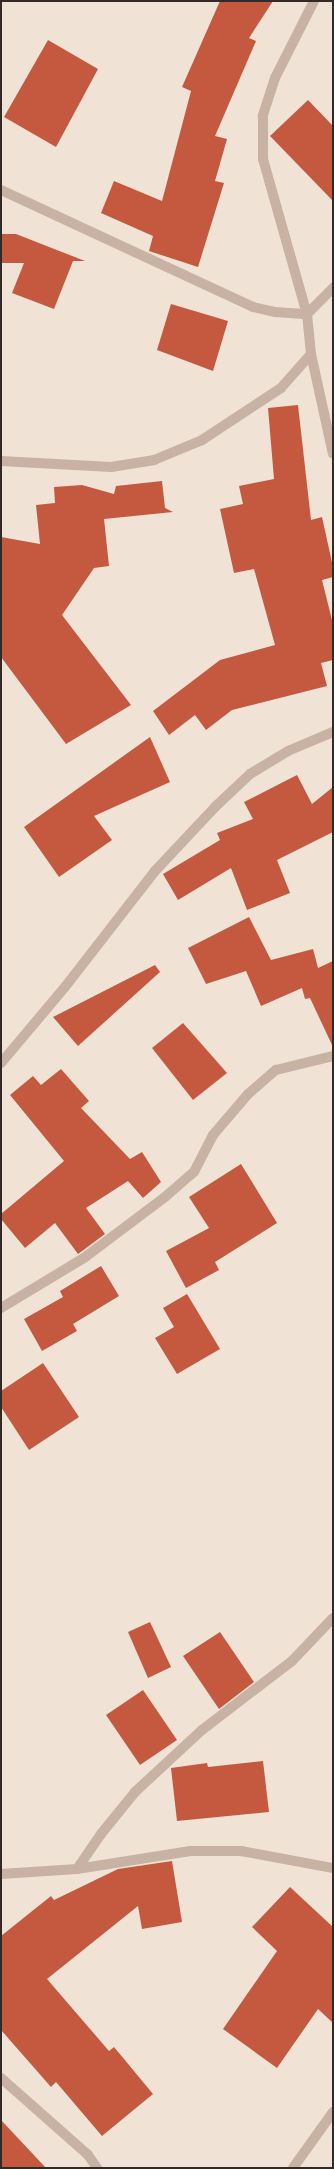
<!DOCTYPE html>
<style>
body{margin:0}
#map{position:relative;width:334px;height:2169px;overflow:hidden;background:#f0e3d6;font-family:Manrope,sans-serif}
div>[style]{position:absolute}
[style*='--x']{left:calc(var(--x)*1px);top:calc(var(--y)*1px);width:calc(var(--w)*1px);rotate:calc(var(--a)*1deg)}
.building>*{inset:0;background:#c45940}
.minor>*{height:10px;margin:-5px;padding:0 5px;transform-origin:5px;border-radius:5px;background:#c7b2a3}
span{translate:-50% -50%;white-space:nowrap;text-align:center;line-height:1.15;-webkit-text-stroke:3px #f8ede2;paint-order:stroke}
.frame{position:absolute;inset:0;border:2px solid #332925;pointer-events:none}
</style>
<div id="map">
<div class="building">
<i style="clip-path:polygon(220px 1px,273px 1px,249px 38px,256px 41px,215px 136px,227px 139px,215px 181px,224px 183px,198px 267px,149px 251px,153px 236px,101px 213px,114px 181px,162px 201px,191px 91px,182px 87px)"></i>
<i style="clip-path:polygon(48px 40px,98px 69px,56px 147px,4px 117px)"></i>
<i style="clip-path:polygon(308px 100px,333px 126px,333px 201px,270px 136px)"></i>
<i style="clip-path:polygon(1px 234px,16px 234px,85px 261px,73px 261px,54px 309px,12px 293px,24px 263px,1px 263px)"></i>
<i style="clip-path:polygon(171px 304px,228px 321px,213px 371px,157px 350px)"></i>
<i style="clip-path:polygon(298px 405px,311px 520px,322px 517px,333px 567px,333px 577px,322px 580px,333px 624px,333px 660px,321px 663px,327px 686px,232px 710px,206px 730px,195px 715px,169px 735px,153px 711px,220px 660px,275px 645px,254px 569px,234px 573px,220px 509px,243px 504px,239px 486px,274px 479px,268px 408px)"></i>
<i style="clip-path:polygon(162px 481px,165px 508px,173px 512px,104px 519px,109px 566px,94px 568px,62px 615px,131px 705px,66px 744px,1px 657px,1px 537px,40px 544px,36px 505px,55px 503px,54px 487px,82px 485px,114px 494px,116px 486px)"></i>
<i style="clip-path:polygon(150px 737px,170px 782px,94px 816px,112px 840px,59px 877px,24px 827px)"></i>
<i style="clip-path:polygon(297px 775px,312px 804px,333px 787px,333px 832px,277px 860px,290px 893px,247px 910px,231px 868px,178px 900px,163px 874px,220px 840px,217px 833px,253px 819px,244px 802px)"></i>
<i style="clip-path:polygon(249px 917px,271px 960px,313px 949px,318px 968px,333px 961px,333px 1047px,310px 998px,305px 999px,302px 988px,261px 1006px,246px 971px,206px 984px,188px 948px)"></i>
<i style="clip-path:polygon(155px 965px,160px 972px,78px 1046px,53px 1017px)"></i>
<i style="clip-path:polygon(183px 1023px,227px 1073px,193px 1100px,152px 1048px)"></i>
<i style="clip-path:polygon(61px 1069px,89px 1101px,81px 1108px,130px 1159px,142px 1152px,161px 1182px,143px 1198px,128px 1181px,86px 1208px,105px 1234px,78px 1254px,55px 1223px,25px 1248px,1px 1219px,1px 1214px,64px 1161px,10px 1095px,33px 1076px,41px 1085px)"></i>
<i style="clip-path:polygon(241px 1164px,277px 1223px,215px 1262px,219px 1270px,186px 1288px,166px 1251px,209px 1228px,189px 1197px)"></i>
<i style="clip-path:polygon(101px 1266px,119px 1296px,73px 1324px,77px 1331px,42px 1351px,24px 1319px,63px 1297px,60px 1291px)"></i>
<i style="clip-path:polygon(187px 1294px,220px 1349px,177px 1374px,155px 1338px,174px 1327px,163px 1308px)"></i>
<i style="clip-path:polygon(43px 1363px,79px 1417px,29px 1450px,1px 1407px,1px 1391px)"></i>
<i style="clip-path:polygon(150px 1622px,171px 1667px,148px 1678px,128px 1632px)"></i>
<i style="clip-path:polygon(220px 1632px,254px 1682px,219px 1709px,183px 1656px)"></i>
<i style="clip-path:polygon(143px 1690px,177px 1740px,140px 1765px,106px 1715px)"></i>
<i style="clip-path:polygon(263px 1761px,269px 1812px,177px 1821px,171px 1768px,207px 1763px,208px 1767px)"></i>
<i style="clip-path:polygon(172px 1861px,182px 1922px,142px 1929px,138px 1906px,47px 1979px,109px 2051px,114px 2047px,153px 2094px,102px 2136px,56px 2082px,51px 2087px,1px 2030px,1px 1936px,51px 1896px,54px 1900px,118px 1869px)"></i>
<i style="clip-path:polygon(290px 1887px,333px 1927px,333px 2023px,318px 2009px,277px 2068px,223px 2029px,277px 1951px,252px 1927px)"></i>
<i style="clip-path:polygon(1px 2120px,46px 2168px,1px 2168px)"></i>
</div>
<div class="minor">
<i style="--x:314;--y:1;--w:86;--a:116.9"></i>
<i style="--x:275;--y:78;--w:40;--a:108"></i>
<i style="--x:263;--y:116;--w:43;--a:90"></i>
<i style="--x:263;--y:159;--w:161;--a:74.2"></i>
<i style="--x:307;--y:314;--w:37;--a:-45"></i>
<i style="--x:1;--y:190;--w:278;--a:24.9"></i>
<i style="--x:253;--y:307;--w:23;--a:13"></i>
<i style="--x:275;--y:312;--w:32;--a:4"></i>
<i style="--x:307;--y:314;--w:40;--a:84.3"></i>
<i style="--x:311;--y:354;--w:102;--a:77.6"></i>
<i style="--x:1;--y:461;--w:110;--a:3.1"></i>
<i style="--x:111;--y:467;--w:44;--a:-9.2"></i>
<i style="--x:154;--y:460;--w:52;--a:-22.6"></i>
<i style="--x:202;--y:440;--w:95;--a:-33.4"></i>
<i style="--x:281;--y:388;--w:45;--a:-48.6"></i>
<i style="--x:1;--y:1063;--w:99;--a:-49.9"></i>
<i style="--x:65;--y:987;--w:147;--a:-52.2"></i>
<i style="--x:155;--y:871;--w:88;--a:-46.8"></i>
<i style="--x:215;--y:807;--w:48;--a:-43.3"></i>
<i style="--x:250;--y:774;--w:44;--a:-31.2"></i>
<i style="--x:288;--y:751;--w:49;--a:-22.9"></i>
<i style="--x:1;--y:1308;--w:97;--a:-31.1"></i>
<i style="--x:84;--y:1258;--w:101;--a:-37"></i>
<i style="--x:165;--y:1197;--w:38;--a:-41"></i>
<i style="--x:194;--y:1172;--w:42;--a:-62.8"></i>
<i style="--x:213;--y:1135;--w:54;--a:-49.5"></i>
<i style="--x:248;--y:1094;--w:37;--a:-41"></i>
<i style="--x:276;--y:1070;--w:59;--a:-13.8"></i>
<i style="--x:77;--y:1869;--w:42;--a:-55.6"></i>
<i style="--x:101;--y:1834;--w:54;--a:-51"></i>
<i style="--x:135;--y:1792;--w:91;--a:-42.8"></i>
<i style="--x:202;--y:1730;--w:113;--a:-37.5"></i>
<i style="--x:292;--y:1661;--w:59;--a:-46.4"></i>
<i style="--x:1;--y:1874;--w:76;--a:-3.8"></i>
<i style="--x:77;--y:1869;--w:115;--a:-9"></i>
<i style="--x:191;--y:1851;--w:50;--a:0"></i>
<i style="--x:241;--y:1851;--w:94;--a:10.5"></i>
<i style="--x:1;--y:2078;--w:116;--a:41.5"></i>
<i style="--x:88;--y:2155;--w:16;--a:55"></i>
<i style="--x:293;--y:2168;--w:69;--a:-54.5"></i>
</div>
<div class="frame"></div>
</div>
